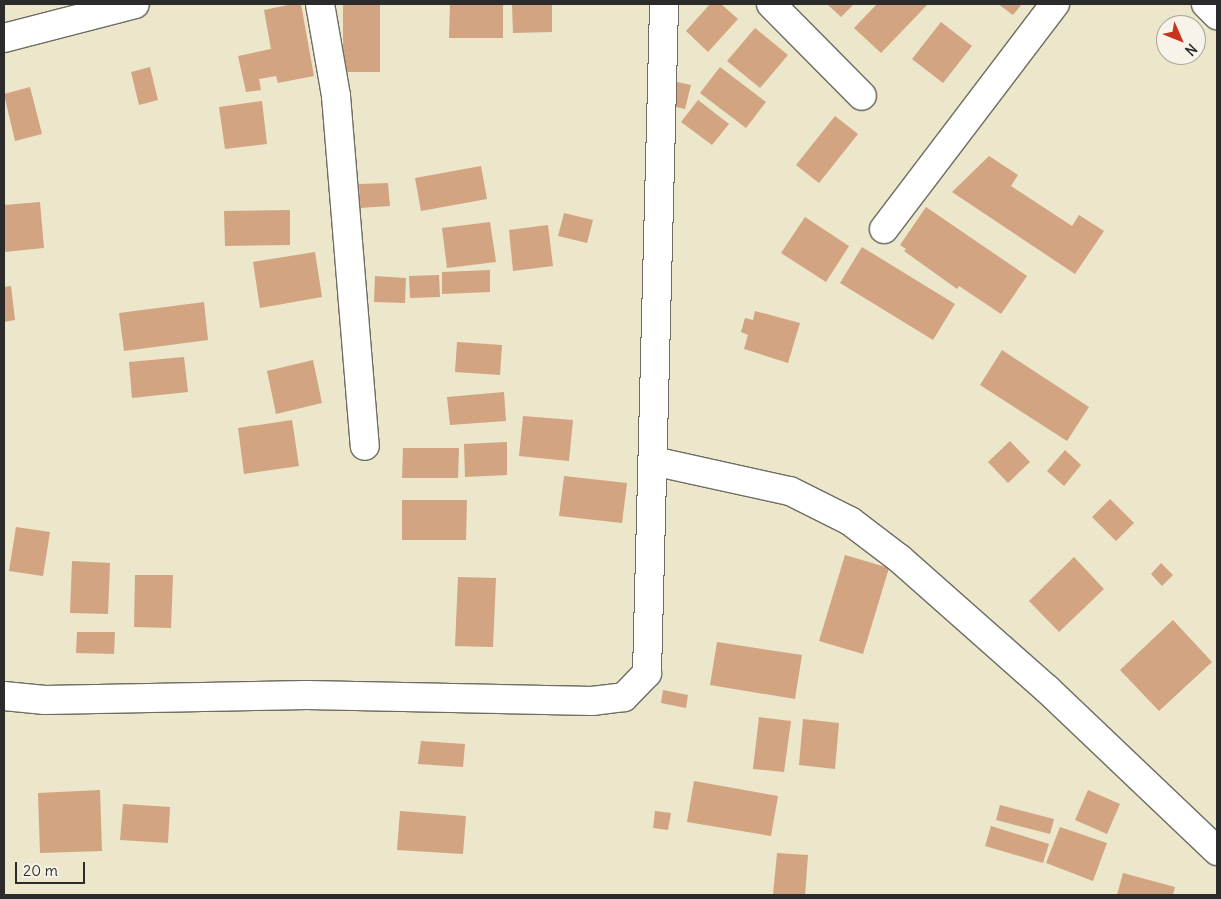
<!DOCTYPE html>
<style>
body{margin:0}
#map{position:relative;width:1221px;height:899px;overflow:hidden;background:#ece6ca;font-family:Delius,sans-serif}
div>[style]{position:absolute}
[style*='--x']{left:calc(var(--x)*1px);top:calc(var(--y)*1px);width:calc(var(--w)*1px);rotate:calc(var(--a)*1deg)}
.building>*{inset:0;background:#d2a482}
.roads{filter:drop-shadow(1px 0 #6f6c63) drop-shadow(-1px 0 #6f6c63) drop-shadow(0 1px #6f6c63) drop-shadow(0 -1px #6f6c63)}
.minor>*{height:28px;margin:-14px;padding:0 14px;transform-origin:14px;border-radius:14px;background:#fff}
span{translate:-50% -50%;white-space:nowrap;text-align:center;line-height:1.15;-webkit-text-stroke:4.5px #f7f3e8;paint-order:stroke}
.frame{position:absolute;inset:0;border:5px solid #2b2b2b;pointer-events:none}
.north{position:absolute;left:1156px;top:15px;width:50px;height:50px;box-sizing:border-box;background:#f7f3e8;border:1px solid #a5a39c;border-radius:50%;rotate:134deg;font-size:14px;font-weight:700;line-height:20px;text-align:center;color:#2b2b2b}
.north::after{content:'';display:block;margin:auto;width:18px;height:22px;background:#c8321e;clip-path:polygon(50% 0,100% 100%,50% 72%,0 100%)}
.scale{position:absolute;left:15px;top:862px;width:70px;height:22px;box-sizing:border-box;border:2px solid #2b2b2b;border-top:0;padding-left:6px;font-size:15px;line-height:18px;white-space:nowrap;color:#2b2b2b;-webkit-text-stroke:4px #f7f3e8;paint-order:stroke}
</style>
<div id="map">
<div class="building">
<i style="clip-path:polygon(293px 4px,301px 4px,314px 76px,278px 83px,276px 76px,259px 79px,261px 90px,246px 92px,238px 56px,271px 49px,264px 10px)"></i>
<i style="clip-path:polygon(343px 4px,380px 4px,380px 72px,343px 72px)"></i>
<i style="clip-path:polygon(450px 4px,503px 4px,503px 38px,449px 38px)"></i>
<i style="clip-path:polygon(512px 4px,552px 4px,552px 32px,513px 33px)"></i>
<i style="clip-path:polygon(710px 4px,721px 4px,738px 19px,708px 52px,686px 31px)"></i>
<i style="clip-path:polygon(827px 4px,854px 4px,841px 17px)"></i>
<i style="clip-path:polygon(877px 4px,928px 4px,881px 53px,854px 28px)"></i>
<i style="clip-path:polygon(998px 4px,1022px 4px,1013px 15px)"></i>
<i style="clip-path:polygon(941px 22px,972px 46px,943px 83px,912px 59px)"></i>
<i style="clip-path:polygon(755px 28px,788px 55px,760px 88px,727px 61px)"></i>
<i style="clip-path:polygon(150px 67px,158px 100px,139px 105px,131px 72px)"></i>
<i style="clip-path:polygon(720px 67px,766px 102px,746px 128px,700px 93px)"></i>
<i style="clip-path:polygon(673px 81px,691px 85px,685px 109px,667px 105px)"></i>
<i style="clip-path:polygon(30px 87px,42px 134px,15px 141px,4px 94px)"></i>
<i style="clip-path:polygon(698px 100px,729px 124px,712px 145px,681px 122px)"></i>
<i style="clip-path:polygon(262px 101px,267px 144px,225px 149px,219px 107px)"></i>
<i style="clip-path:polygon(835px 116px,858px 134px,819px 183px,796px 165px)"></i>
<i style="clip-path:polygon(989px 156px,1018px 175px,1011px 186px,1072px 226px,1079px 215px,1104px 231px,1075px 274px,952px 192px)"></i>
<i style="clip-path:polygon(481px 166px,487px 199px,421px 211px,415px 178px)"></i>
<i style="clip-path:polygon(388px 183px,390px 206px,360px 208px,359px 184px)"></i>
<i style="clip-path:polygon(40px 202px,44px 248px,4px 252px,4px 205px)"></i>
<i style="clip-path:polygon(926px 207px,1027px 276px,1001px 314px,959px 286px,957px 289px,904px 251px,906px 249px,900px 245px)"></i>
<i style="clip-path:polygon(290px 210px,290px 245px,225px 246px,224px 211px)"></i>
<i style="clip-path:polygon(564px 213px,593px 220px,587px 243px,558px 236px)"></i>
<i style="clip-path:polygon(805px 217px,849px 246px,826px 282px,781px 253px)"></i>
<i style="clip-path:polygon(490px 222px,496px 262px,447px 268px,442px 228px)"></i>
<i style="clip-path:polygon(548px 225px,553px 266px,513px 271px,509px 230px)"></i>
<i style="clip-path:polygon(862px 247px,955px 304px,933px 340px,840px 283px)"></i>
<i style="clip-path:polygon(315px 252px,322px 297px,260px 308px,253px 262px)"></i>
<i style="clip-path:polygon(490px 270px,490px 292px,442px 294px,442px 272px)"></i>
<i style="clip-path:polygon(439px 275px,440px 297px,410px 298px,409px 276px)"></i>
<i style="clip-path:polygon(375px 276px,406px 278px,405px 303px,374px 302px)"></i>
<i style="clip-path:polygon(11px 286px,15px 320px,4px 322px,4px 287px)"></i>
<i style="clip-path:polygon(204px 302px,208px 340px,124px 351px,119px 313px)"></i>
<i style="clip-path:polygon(755px 311px,800px 323px,788px 363px,744px 349px,748px 335px,741px 332px,745px 318px,753px 320px)"></i>
<i style="clip-path:polygon(457px 342px,502px 345px,500px 375px,455px 372px)"></i>
<i style="clip-path:polygon(1002px 350px,1089px 407px,1067px 441px,980px 385px)"></i>
<i style="clip-path:polygon(184px 357px,188px 392px,132px 398px,129px 362px)"></i>
<i style="clip-path:polygon(313px 360px,322px 403px,276px 414px,267px 371px)"></i>
<i style="clip-path:polygon(504px 392px,506px 421px,450px 425px,447px 397px)"></i>
<i style="clip-path:polygon(523px 416px,573px 420px,569px 461px,519px 456px)"></i>
<i style="clip-path:polygon(292px 420px,299px 466px,244px 474px,238px 428px)"></i>
<i style="clip-path:polygon(1010px 441px,1030px 462px,1008px 483px,988px 462px)"></i>
<i style="clip-path:polygon(507px 442px,507px 475px,465px 477px,464px 444px)"></i>
<i style="clip-path:polygon(403px 448px,459px 448px,458px 478px,402px 478px)"></i>
<i style="clip-path:polygon(1065px 450px,1081px 465px,1064px 486px,1047px 471px)"></i>
<i style="clip-path:polygon(564px 476px,627px 483px,622px 523px,559px 516px)"></i>
<i style="clip-path:polygon(1110px 499px,1134px 523px,1116px 541px,1092px 517px)"></i>
<i style="clip-path:polygon(402px 500px,467px 500px,466px 540px,402px 540px)"></i>
<i style="clip-path:polygon(16px 527px,50px 532px,43px 576px,9px 571px)"></i>
<i style="clip-path:polygon(845px 555px,889px 568px,863px 654px,819px 641px)"></i>
<i style="clip-path:polygon(1074px 557px,1104px 589px,1059px 632px,1029px 601px)"></i>
<i style="clip-path:polygon(72px 561px,110px 563px,108px 614px,70px 613px)"></i>
<i style="clip-path:polygon(1161px 563px,1173px 575px,1162px 586px,1151px 574px)"></i>
<i style="clip-path:polygon(135px 575px,173px 575px,171px 628px,134px 627px)"></i>
<i style="clip-path:polygon(458px 577px,496px 578px,493px 647px,455px 646px)"></i>
<i style="clip-path:polygon(1173px 620px,1212px 662px,1159px 711px,1120px 670px)"></i>
<i style="clip-path:polygon(77px 632px,115px 632px,114px 654px,76px 653px)"></i>
<i style="clip-path:polygon(717px 642px,802px 655px,795px 699px,710px 685px)"></i>
<i style="clip-path:polygon(663px 690px,688px 695px,686px 708px,661px 703px)"></i>
<i style="clip-path:polygon(759px 717px,791px 721px,784px 772px,753px 769px)"></i>
<i style="clip-path:polygon(803px 719px,839px 723px,835px 769px,799px 765px)"></i>
<i style="clip-path:polygon(421px 741px,465px 744px,463px 767px,418px 764px)"></i>
<i style="clip-path:polygon(694px 781px,778px 796px,771px 836px,687px 822px)"></i>
<i style="clip-path:polygon(100px 790px,102px 851px,40px 853px,38px 793px)"></i>
<i style="clip-path:polygon(1088px 790px,1120px 804px,1107px 834px,1075px 820px)"></i>
<i style="clip-path:polygon(123px 804px,170px 807px,168px 843px,120px 840px)"></i>
<i style="clip-path:polygon(1000px 805px,1054px 819px,1050px 834px,996px 820px)"></i>
<i style="clip-path:polygon(400px 811px,466px 816px,463px 854px,397px 850px)"></i>
<i style="clip-path:polygon(655px 811px,671px 813px,668px 830px,653px 828px)"></i>
<i style="clip-path:polygon(991px 826px,1049px 844px,1043px 863px,985px 846px)"></i>
<i style="clip-path:polygon(1060px 827px,1107px 843px,1093px 881px,1046px 863px)"></i>
<i style="clip-path:polygon(777px 853px,808px 855px,805px 895px,773px 895px)"></i>
<i style="clip-path:polygon(1123px 873px,1175px 887px,1173px 895px,1117px 895px)"></i>
</div>
<div class="roads">
<div class="minor">
<i style="--x:320;--y:4;--w:93;--a:80.1"></i>
<i style="--x:336;--y:96;--w:351;--a:85.3"></i>
<i style="--x:771;--y:4;--w:129;--a:45.3"></i>
<i style="--x:1206;--y:4;--w:16;--a:45"></i>
<i style="--x:4;--y:38;--w:135;--a:-14.5"></i>
<i style="--x:884;--y:229;--w:283;--a:-52.8"></i>
<i style="--x:653;--y:461;--w:140;--a:12.4"></i>
<i style="--x:790;--y:491;--w:67;--a:26.6"></i>
<i style="--x:850;--y:521;--w:63;--a:37.2"></i>
<i style="--x:900;--y:559;--w:196;--a:41.5"></i>
<i style="--x:1047;--y:689;--w:235;--a:43.6"></i>
<i style="--x:4;--y:696;--w:41;--a:5.6"></i>
<i style="--x:45;--y:700;--w:262;--a:-1.1"></i>
<i style="--x:307;--y:695;--w:285;--a:1.2"></i>
<i style="--x:592;--y:701;--w:32;--a:-7"></i>
<i style="--x:624;--y:697;--w:33;--a:-46"></i>
<i style="--x:647;--y:673;--w:669;--a:-88.54"></i>
</div>
</div>
<div class="frame"></div>
<div class="north">N</div>
<div class="scale">20 m</div>
</div>
